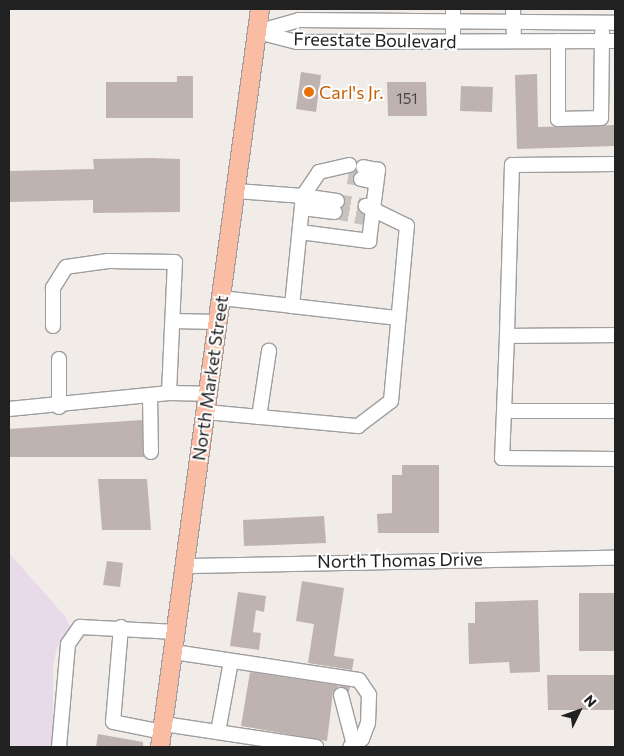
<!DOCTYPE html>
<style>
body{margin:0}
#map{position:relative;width:624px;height:756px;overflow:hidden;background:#f1ece8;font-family:Commissioner,sans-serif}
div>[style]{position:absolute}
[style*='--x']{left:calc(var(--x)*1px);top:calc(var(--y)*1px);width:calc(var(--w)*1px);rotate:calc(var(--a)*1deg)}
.industrial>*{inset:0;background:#e9daea}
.building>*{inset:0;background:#beb3b1}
.minor-tunnel>*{height:14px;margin-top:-7px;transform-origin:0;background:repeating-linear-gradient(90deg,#c7c3c0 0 14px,transparent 0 21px)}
.roads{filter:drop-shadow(1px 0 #9e9e9e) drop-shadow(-1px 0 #9e9e9e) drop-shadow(0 1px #9e9e9e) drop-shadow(0 -1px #9e9e9e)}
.minor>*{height:14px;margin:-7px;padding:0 7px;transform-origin:7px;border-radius:7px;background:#fff}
.major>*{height:18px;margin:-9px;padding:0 9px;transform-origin:9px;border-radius:9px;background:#fbbca4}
.dots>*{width:14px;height:14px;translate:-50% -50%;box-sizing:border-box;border:2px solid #fff;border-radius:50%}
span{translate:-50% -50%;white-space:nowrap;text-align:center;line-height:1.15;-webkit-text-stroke:4px #fff;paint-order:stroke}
.number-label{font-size:15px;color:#484645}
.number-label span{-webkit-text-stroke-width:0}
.street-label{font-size:18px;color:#212121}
.food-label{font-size:18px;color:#c56008}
.left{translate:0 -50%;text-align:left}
.frame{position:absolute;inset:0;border:10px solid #212121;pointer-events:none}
.north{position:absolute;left:554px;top:686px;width:50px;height:50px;-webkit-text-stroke:4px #fff;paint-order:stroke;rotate:48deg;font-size:14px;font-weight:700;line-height:20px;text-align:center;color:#212121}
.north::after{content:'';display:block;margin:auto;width:18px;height:22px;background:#212121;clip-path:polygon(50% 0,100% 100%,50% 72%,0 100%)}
</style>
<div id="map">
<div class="industrial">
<i style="clip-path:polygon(9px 553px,65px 616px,72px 631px,57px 647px,53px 665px,53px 747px,9px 747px)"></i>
</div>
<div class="building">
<i style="clip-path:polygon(301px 72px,321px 75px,316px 112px,296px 109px)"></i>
<i style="clip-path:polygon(537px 74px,538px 127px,615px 125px,615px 146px,517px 149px,515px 75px)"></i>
<i style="clip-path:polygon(177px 76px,193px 76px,193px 118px,106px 118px,106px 82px,177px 82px)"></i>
<i style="clip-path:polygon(387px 82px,426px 82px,427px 116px,388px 116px)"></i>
<i style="clip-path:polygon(461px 86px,493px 87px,492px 112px,460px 111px)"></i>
<i style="clip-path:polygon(152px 158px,180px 159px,180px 212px,93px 213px,93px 200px,9px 202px,9px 171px,94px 169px,93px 159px)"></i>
<i style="clip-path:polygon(142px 420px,144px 457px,9px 457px,9px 429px)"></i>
<i style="clip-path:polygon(402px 465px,439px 465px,439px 533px,378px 533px,377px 514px,392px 513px,392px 475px,402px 475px)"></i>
<i style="clip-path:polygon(98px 479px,147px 479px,151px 530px,102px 530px)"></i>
<i style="clip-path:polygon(324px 516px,326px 543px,244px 546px,243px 520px)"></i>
<i style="clip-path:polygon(107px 561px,123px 563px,120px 587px,103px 585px)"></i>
<i style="clip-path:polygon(302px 581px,344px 588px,334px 656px,354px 659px,352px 670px,308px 663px,314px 624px,296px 621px)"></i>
<i style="clip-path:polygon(238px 592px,266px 596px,264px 612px,256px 610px,253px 632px,261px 633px,259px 650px,230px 646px)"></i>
<i style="clip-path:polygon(579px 593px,615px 593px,615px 651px,579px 651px)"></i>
<i style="clip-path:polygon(538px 600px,540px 672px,510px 673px,509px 662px,469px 664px,468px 623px,475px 623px,475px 602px)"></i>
<i style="clip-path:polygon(250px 672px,350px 687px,349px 692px,339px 686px,333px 692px,327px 741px,241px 726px)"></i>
<i style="clip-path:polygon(547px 675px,615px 675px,615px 710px,548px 710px)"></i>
<i style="clip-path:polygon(98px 734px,143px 742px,143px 747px,96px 747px)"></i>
</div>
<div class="minor-tunnel">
<i style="--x:348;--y:177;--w:13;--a:9"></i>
<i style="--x:337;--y:201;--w:29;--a:10"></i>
<i style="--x:335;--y:212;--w:30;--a:12"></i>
</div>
<div class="roads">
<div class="minor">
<i style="--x:453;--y:9;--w:24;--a:90"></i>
<i style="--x:513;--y:9;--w:24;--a:88"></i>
<i style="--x:257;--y:32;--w:44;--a:-15.9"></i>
<i style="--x:299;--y:20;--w:316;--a:0.5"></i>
<i style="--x:258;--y:32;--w:40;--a:14.4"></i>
<i style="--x:297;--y:42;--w:318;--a:-0.2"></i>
<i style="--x:558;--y:41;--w:78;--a:90"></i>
<i style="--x:558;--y:119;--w:43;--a:-1.3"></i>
<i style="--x:601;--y:118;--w:86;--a:-89.3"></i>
<i style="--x:615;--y:164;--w:103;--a:179.4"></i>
<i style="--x:512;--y:165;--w:171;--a:91.7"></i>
<i style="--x:507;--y:336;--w:108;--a:-0.5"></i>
<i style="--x:361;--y:179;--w:15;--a:11"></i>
<i style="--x:337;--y:201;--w:34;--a:-172"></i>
<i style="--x:303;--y:196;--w:29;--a:-56"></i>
<i style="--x:319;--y:172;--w:31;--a:-13"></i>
<i style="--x:302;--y:208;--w:33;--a:7"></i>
<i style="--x:300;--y:232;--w:70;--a:7.4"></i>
<i style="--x:369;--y:241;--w:72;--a:-82.8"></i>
<i style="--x:378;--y:170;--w:15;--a:-169"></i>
<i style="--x:221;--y:298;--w:71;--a:6.4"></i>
<i style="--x:292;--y:306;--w:111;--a:-84.3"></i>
<i style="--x:303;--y:196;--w:67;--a:-175.7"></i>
<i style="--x:292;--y:306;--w:107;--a:6.5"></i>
<i style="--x:173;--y:321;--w:45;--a:1.3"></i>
<i style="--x:507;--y:336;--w:122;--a:92.3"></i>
<i style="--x:502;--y:458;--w:113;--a:0.5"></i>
<i style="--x:59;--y:359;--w:48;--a:90"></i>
<i style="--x:169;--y:393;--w:39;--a:1"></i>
<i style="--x:150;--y:396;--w:56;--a:89"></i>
<i style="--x:9;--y:409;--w:161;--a:-5.7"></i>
<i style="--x:169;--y:393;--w:131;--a:-87.4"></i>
<i style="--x:175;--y:262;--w:67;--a:-179.1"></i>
<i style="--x:108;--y:261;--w:42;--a:171.9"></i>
<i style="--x:66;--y:267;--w:25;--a:122"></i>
<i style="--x:53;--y:288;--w:38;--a:90"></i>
<i style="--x:505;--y:411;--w:110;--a:0"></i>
<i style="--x:206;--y:412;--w:153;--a:5.3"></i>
<i style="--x:358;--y:426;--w:41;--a:-37.1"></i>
<i style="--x:391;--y:401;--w:176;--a:-84.8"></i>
<i style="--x:407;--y:226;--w:46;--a:-154"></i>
<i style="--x:259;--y:417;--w:67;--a:-81.4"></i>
<i style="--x:185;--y:566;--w:430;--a:-1.1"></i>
<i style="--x:121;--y:627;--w:95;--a:94.8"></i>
<i style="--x:113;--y:722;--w:50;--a:11.5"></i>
<i style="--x:174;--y:652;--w:187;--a:8.6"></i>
<i style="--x:359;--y:680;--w:18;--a:56"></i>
<i style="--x:369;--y:695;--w:28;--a:92"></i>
<i style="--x:368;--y:723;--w:17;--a:111"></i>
<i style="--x:362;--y:739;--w:14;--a:146"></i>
<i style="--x:341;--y:695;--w:52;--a:75.4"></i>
<i style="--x:164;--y:724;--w:154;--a:8.6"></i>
<i style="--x:218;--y:732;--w:72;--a:-79.6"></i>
<i style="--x:59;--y:747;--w:103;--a:-85"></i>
<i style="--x:68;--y:644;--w:21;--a:-55"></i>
<i style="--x:80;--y:627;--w:96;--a:3"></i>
</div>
<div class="major">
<i style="--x:160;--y:747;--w:745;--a:-82.28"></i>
</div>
</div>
<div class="dots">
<i style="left:309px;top:92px;background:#e8710a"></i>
</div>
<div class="number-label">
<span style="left:407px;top:99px">151</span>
</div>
<div class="street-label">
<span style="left:375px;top:40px;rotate:1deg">Freestate Boulevard</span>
<span style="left:210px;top:378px;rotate:-82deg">North Market Street</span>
<span style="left:400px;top:560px;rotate:-1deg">North Thomas Drive</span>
</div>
<div class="food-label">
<span class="left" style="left:319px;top:92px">Carl's Jr.</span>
</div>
<div class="frame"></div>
<div class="north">N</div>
</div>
